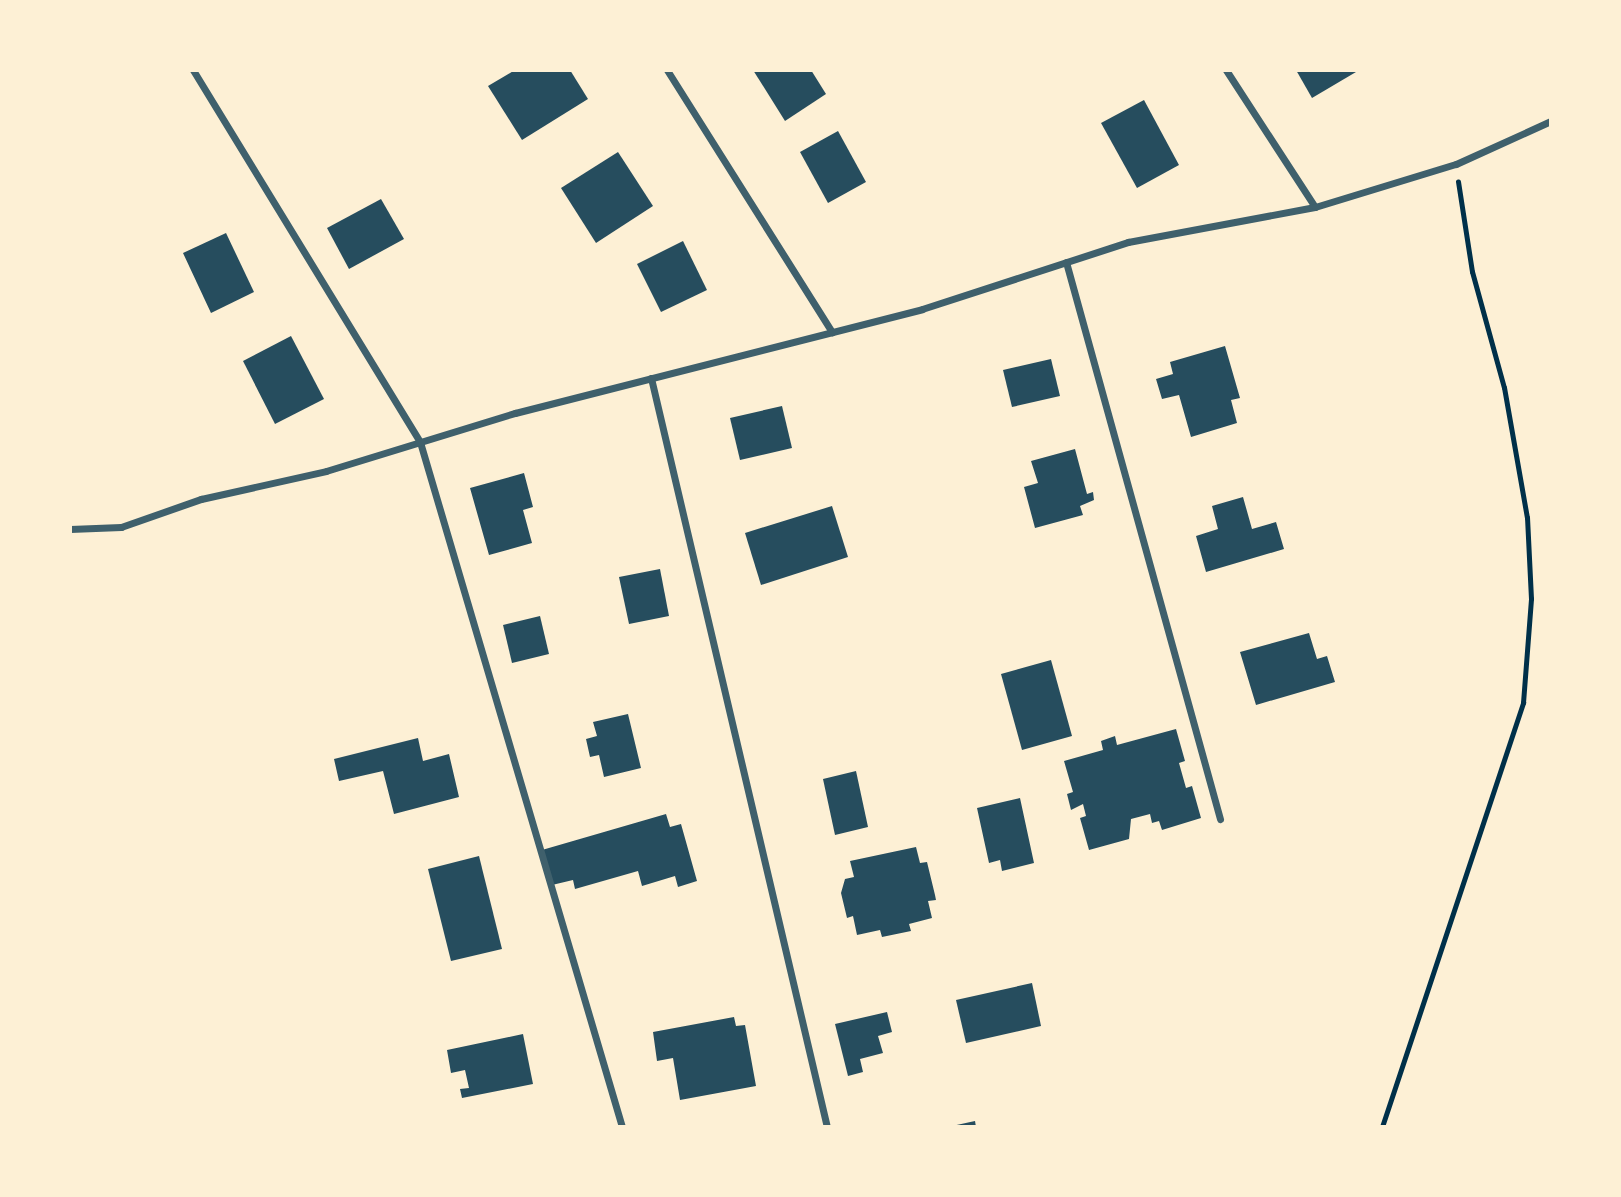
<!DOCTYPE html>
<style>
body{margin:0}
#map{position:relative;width:1621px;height:1197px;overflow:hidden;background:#fdf0d5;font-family:Arial,sans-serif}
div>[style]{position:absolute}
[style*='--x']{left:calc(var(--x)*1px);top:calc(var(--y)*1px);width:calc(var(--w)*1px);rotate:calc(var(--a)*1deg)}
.building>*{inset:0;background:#264d5e}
.path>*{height:4.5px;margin:-2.25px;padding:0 2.25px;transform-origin:2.25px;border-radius:2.25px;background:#003049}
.minor>*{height:7px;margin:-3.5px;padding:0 3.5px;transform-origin:3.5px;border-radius:3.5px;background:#3f606c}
span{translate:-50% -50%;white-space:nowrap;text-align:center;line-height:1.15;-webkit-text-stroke:6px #fdf0d5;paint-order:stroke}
.frame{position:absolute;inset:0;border:72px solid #fdf0d5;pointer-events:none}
</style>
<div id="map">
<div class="building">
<i style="clip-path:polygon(515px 70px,570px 70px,588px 99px,522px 140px,488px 86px)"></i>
<i style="clip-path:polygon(753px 70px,811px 70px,826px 94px,785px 121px)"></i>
<i style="clip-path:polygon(1296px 70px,1355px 70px,1356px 72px,1312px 98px)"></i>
<i style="clip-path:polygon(1144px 100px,1179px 165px,1137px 188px,1101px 123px)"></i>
<i style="clip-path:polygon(838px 131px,866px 182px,828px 203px,800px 152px)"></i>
<i style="clip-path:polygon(618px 152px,653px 206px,596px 243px,561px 188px)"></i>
<i style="clip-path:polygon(381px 199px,404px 239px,349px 269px,327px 228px)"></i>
<i style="clip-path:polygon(226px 233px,254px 292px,211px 313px,183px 253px)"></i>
<i style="clip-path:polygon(683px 241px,707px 290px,661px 312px,637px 264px)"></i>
<i style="clip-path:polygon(291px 336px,324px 399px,275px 424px,243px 361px)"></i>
<i style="clip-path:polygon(1225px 346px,1240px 398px,1231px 400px,1237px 423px,1191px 437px,1179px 395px,1162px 399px,1156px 379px,1173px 374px,1170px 362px)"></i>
<i style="clip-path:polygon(1051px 359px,1060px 396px,1012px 407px,1003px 370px)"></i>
<i style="clip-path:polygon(782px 406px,792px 448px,740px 460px,730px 418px)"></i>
<i style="clip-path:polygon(1075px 449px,1087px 494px,1093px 492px,1094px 500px,1080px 506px,1083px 515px,1035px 528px,1024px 487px,1038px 483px,1031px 461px)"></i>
<i style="clip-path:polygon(524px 473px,533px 507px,523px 510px,532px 543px,489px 555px,470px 488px)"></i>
<i style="clip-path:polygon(1243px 497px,1252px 529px,1276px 522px,1284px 549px,1206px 572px,1196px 536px,1218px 529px,1212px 506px)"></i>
<i style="clip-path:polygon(832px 506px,848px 557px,761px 585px,745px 533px)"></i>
<i style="clip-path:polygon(660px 569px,669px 616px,629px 624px,619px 577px)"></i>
<i style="clip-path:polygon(540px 616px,549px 654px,512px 663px,503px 625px)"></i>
<i style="clip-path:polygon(1309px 633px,1317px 659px,1327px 656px,1335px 682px,1256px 705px,1240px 652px)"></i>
<i style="clip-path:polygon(1051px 660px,1072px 736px,1022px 750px,1001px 674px)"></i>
<i style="clip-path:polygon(628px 714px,641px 768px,604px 777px,599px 755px,590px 757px,586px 739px,597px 736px,593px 722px)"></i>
<i style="clip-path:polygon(1176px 729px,1185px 761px,1179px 763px,1186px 788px,1192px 786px,1201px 818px,1162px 830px,1159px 821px,1152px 823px,1150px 814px,1131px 819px,1129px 839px,1089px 850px,1080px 818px,1086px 816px,1083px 804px,1071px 810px,1067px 794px,1073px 792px,1064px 761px,1103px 750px,1101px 741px,1115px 736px,1117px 745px)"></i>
<i style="clip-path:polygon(418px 738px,423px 761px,449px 754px,459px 797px,394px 814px,383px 771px,339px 781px,334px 759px)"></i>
<i style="clip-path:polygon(856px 771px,868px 827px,835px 835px,823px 779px)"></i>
<i style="clip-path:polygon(1020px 798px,1034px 863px,1002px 871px,1000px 860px,989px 863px,977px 808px)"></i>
<i style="clip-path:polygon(666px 814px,670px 827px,681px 824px,697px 881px,678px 887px,675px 876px,642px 886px,638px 871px,575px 889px,573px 880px,552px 885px,542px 850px)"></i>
<i style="clip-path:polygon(916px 847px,920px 863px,927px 862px,935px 895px,936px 900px,928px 901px,932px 918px,909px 924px,911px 931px,882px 937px,880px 930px,857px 935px,853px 916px,847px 918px,841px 893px,845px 879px,854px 877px,850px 861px)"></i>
<i style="clip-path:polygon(479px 856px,502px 949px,451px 961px,428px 869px)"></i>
<i style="clip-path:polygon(1032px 983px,1041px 1026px,966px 1043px,956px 1000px)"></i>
<i style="clip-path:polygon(887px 1012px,892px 1032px,878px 1036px,883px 1053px,860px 1059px,863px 1072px,848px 1076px,835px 1024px)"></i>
<i style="clip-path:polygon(734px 1017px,736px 1026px,745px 1025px,756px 1086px,680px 1100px,673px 1058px,657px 1061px,653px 1032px)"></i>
<i style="clip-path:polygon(523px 1034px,533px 1084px,462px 1098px,460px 1089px,469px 1088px,465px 1070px,451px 1073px,447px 1050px)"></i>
<i style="clip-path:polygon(975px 1121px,976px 1127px,952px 1127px,952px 1126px)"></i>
</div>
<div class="path">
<i style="--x:1382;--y:1127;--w:447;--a:-71.6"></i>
<i style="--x:1523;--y:703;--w:104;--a:-85.6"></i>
<i style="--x:1531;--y:599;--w:81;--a:-92.8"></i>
<i style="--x:1527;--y:518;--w:132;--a:-100"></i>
<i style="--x:1504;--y:388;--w:120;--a:-105.4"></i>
<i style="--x:1472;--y:272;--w:91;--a:-98.8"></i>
</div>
<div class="minor">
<i style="--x:193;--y:70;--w:436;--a:58.6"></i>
<i style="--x:420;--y:442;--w:714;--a:73.57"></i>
<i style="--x:667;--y:70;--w:310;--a:57.8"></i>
<i style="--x:1226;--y:70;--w:163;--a:57"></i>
<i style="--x:1066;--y:262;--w:578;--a:74.54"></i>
<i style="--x:651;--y:378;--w:769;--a:76.78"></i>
<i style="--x:70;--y:529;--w:51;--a:-2.2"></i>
<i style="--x:121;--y:527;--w:85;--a:-19.3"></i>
<i style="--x:201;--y:499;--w:128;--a:-12.6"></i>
<i style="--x:326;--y:471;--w:198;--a:-17.1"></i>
<i style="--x:515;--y:413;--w:420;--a:-14.3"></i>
<i style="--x:922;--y:309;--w:217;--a:-18"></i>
<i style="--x:1128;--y:242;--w:190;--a:-10.6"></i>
<i style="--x:1315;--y:207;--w:147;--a:-17"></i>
<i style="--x:1456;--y:164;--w:104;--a:-24.4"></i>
</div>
<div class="frame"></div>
</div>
